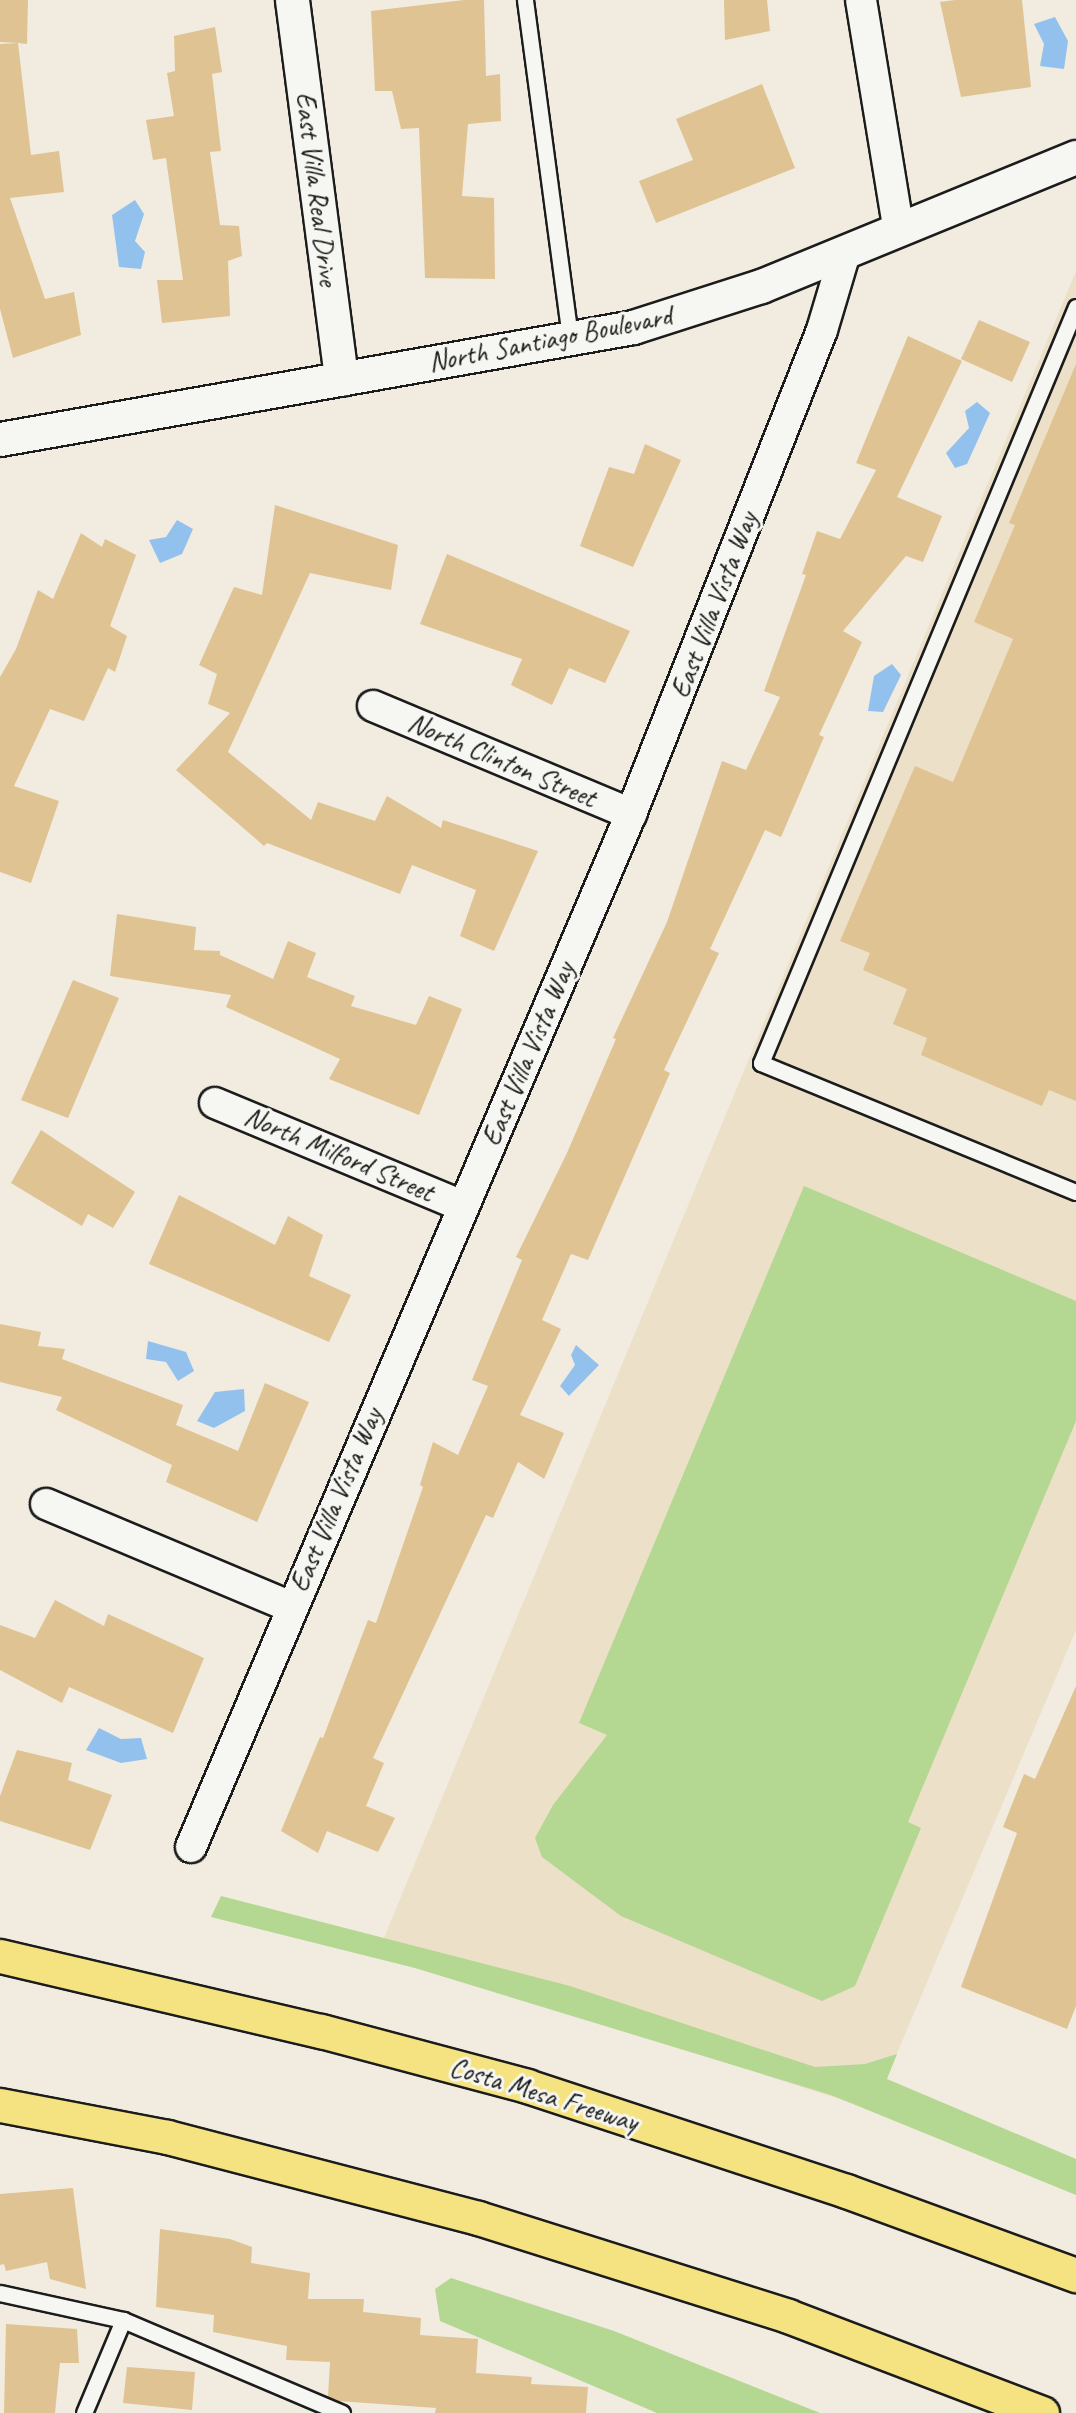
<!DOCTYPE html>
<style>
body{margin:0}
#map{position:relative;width:1076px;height:2413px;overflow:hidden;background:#f1ecdf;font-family:Caveat,sans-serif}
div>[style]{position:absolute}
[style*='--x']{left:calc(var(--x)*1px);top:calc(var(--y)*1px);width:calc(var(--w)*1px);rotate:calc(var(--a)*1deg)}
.built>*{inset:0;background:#ece0c8}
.green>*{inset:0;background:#b4d792}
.water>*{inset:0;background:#93c1ed}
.building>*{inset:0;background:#dfc393}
.roads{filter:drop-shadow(2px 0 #1c1c1c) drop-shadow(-2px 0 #1c1c1c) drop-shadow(0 2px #1c1c1c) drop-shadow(0 -2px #1c1c1c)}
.service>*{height:15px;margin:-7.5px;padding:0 7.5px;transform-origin:7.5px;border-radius:7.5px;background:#f6f6f2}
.minor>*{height:30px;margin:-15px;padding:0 15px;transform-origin:15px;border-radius:15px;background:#f6f6f2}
.tertiary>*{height:33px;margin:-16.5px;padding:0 16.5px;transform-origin:16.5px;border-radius:16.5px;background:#f6f6f2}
.secondary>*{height:33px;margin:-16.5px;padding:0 16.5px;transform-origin:16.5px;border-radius:16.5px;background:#f6f6f2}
.motorway>*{height:33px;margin:-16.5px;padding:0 16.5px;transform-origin:16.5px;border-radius:16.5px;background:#f5e382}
span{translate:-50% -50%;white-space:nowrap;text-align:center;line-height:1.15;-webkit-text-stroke:6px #f6f6f2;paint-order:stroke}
.street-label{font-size:28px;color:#1c1c1c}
</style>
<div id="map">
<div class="built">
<i style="clip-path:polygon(1076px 271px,1076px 1630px,873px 2110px,579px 2015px,376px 1957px)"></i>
</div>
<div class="green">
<i style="clip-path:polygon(804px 1186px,1076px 1301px,1076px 1421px,908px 1822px,921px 1828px,855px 1986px,822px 2001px,621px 1916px,542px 1857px,535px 1838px,553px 1805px,607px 1735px,579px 1723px)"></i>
<i style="clip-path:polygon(221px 1896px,570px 1986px,815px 2067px,865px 2064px,897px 2054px,887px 2079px,1076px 2159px,1076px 2195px,831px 2095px,415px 1968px,211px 1917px)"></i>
<i style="clip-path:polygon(451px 2278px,614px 2331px,820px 2413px,657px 2413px,440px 2321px,435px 2289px)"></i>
</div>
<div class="water">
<i style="clip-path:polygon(1055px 17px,1068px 41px,1064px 69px,1040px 66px,1044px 44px,1034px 24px)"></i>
<i style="clip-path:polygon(135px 200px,144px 214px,135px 241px,145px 252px,141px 269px,119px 267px,112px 215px)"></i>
<i style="clip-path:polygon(977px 402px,990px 413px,967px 464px,955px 468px,946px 453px,969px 428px,965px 411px)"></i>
<i style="clip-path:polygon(177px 520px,193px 529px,182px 554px,160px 563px,149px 540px,166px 537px)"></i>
<i style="clip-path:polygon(892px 664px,901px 675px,883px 712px,868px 711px,874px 676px)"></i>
<i style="clip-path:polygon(148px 1341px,186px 1352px,194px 1371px,178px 1381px,166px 1362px,146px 1359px)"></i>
<i style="clip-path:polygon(576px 1345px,599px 1365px,569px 1396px,560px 1386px,575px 1365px,571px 1355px)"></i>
<i style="clip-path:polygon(244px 1389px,245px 1411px,214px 1428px,197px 1421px,215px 1392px)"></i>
<i style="clip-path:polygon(99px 1728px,121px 1739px,141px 1738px,147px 1759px,121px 1763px,86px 1750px)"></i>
</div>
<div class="building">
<i style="clip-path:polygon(0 0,28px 0,27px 44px,18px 43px,31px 155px,59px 151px,64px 192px,10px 198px,45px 299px,74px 292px,81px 335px,13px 358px,0 309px,0 44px,18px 43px,0 42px)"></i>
<i style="clip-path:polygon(464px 0,484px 0,486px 76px,500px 74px,501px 121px,468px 124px,462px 196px,494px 198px,495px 279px,425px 278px,419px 128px,401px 129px,392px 91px,375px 91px,371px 11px)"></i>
<i style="clip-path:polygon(724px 0,767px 0,770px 31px,725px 40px)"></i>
<i style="clip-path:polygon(955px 0,1022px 0,1031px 87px,961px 97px,940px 2px)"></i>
<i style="clip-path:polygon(215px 27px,222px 72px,212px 74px,221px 151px,210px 152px,220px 225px,239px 226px,242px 256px,228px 261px,230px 316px,162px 323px,157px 280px,183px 280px,166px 158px,153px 160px,146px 120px,174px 116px,167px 73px,175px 71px,174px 36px)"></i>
<i style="clip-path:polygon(762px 84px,795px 168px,656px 223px,639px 181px,693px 160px,676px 119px)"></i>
<i style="clip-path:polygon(979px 320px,1030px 342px,1012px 382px,961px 359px)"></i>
<i style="clip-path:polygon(908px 336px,962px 361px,897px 497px,942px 516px,923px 562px,906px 556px,843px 631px,862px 642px,819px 735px,824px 737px,781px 837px,765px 830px,710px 949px,719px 953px,664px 1070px,670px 1073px,588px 1260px,571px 1254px,542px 1320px,561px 1329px,520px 1415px,564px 1433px,544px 1479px,518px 1462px,493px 1518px,486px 1515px,373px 1758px,384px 1763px,366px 1806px,395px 1818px,378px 1852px,327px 1831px,318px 1853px,281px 1831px,320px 1737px,323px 1738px,368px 1620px,376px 1623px,423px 1487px,420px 1485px,433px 1442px,458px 1455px,488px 1386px,472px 1380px,522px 1260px,516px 1257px,567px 1153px,616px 1039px,613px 1038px,667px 922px,722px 761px,746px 770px,780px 697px,764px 691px,806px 575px,802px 574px,817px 531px,840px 539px,876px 470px,856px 463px)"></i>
<i style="clip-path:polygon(1076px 364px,1076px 1101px,1049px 1090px,1042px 1106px,921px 1055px,927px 1038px,893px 1024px,907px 989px,863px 970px,870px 953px,840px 941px,915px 766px,953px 782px,1013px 639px,974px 622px,1015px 525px,1009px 523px)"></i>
<i style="clip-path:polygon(645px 444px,681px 460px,633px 567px,580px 546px,609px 467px,634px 474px)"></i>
<i style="clip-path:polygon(275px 505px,398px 545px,391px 590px,310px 573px,228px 752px,311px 820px,318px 802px,375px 821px,387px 796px,441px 828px,443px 820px,538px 851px,494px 951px,460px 936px,476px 890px,412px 865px,400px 894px,267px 843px,264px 846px,176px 770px,230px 713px,208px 704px,217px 674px,199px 665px,234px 587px,262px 595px)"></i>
<i style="clip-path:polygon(81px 533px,102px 547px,105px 539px,136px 555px,110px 626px,127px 636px,115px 672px,108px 668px,84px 721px,50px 709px,14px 786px,59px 801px,31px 883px,0 872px,0 677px,16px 649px,38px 590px,53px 599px)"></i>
<i style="clip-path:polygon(447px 554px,630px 631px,605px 683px,569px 668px,552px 705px,511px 685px,522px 659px,420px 624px)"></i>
<i style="clip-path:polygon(117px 914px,196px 927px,194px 950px,220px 951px,220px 955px,273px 979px,288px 941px,316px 953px,307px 977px,355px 996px,351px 1006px,416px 1025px,429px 996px,462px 1009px,419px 1115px,329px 1079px,340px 1059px,226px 1007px,231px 995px,110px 976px)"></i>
<i style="clip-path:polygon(73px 980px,119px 998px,68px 1118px,21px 1100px)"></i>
<i style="clip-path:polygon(41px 1130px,135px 1192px,113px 1228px,88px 1214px,82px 1226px,11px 1183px)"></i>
<i style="clip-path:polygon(179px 1195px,275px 1245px,288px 1216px,323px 1235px,309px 1276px,351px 1295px,329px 1342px,149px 1264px)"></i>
<i style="clip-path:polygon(0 1324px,41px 1332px,38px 1346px,65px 1349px,62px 1359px,183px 1405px,176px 1425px,238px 1451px,265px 1383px,309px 1402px,257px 1522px,166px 1482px,172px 1465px,56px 1410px,62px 1397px,0 1382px)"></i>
<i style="clip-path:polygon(55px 1600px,104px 1626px,108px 1614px,204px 1658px,173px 1733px,69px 1687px,62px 1703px,0 1670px,0 1625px,35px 1638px)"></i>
<i style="clip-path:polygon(1076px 1686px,1076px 2006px,1067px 2029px,961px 1987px,1017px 1833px,1003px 1827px,1024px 1774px,1035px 1779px)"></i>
<i style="clip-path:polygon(17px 1750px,72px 1763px,68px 1780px,112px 1795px,90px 1850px,0 1821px,0 1796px)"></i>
<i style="clip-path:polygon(73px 2188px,86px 2289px,50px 2279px,47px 2262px,6px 2271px,4px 2264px,0 2265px,0 2194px)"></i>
<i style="clip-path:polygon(160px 2229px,230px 2239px,252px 2247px,251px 2263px,310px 2273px,308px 2299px,364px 2299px,363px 2312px,421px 2318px,420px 2335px,478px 2339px,476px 2373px,532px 2377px,531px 2384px,588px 2387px,586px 2413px,435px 2413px,436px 2408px,338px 2401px,328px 2397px,330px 2362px,286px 2360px,287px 2346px,213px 2332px,214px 2315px,156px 2307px)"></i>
<i style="clip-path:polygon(6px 2324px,77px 2329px,79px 2363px,60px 2363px,55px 2413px,4px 2413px)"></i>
<i style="clip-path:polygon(127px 2367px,195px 2372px,192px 2410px,123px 2403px)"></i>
</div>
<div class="roads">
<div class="service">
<i style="--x:525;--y:0;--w:342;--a:82.4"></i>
<i style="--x:1076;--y:307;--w:819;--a:112.62"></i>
<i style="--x:761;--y:1063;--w:340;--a:22.3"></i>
<i style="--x:0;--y:2293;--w:126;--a:12.4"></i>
<i style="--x:123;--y:2320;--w:238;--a:23"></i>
<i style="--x:84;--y:2413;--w:101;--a:-67.2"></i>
</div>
<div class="minor">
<i style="--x:861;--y:0;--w:234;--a:80.7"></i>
<i style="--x:373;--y:706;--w:280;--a:22.7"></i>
<i style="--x:215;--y:1103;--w:269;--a:22.6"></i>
<i style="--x:46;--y:1504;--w:266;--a:22.8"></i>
<i style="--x:191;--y:1847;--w:1123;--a:-66.93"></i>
<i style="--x:631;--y:814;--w:520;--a:-68.46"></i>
<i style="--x:822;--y:330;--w:80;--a:-73.4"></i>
</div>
<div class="tertiary">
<i style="--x:292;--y:0;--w:382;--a:82.6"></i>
</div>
<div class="secondary">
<i style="--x:0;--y:439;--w:643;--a:-10.03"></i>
<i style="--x:633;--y:327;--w:134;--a:-17.8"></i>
<i style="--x:761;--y:286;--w:340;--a:-22.3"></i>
</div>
<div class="motorway">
<i style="--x:0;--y:1956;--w:330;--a:13.2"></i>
<i style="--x:321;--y:2031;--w:213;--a:14.9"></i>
<i style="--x:527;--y:2086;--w:336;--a:18.2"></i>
<i style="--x:846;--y:2191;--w:245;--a:20.1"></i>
<i style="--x:0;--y:2105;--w:170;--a:10.8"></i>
<i style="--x:167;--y:2137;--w:321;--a:14.6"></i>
<i style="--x:478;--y:2218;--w:325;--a:17.5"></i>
<i style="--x:788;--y:2316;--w:272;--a:20.9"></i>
</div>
</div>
<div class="street-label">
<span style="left:317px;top:189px;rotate:83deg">East Villa Real Drive</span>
<span style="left:550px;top:339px;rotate:-11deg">North Santiago Boulevard</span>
<span style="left:714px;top:605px;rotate:-69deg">East Villa Vista Way</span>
<span style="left:502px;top:760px;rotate:23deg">North Clinton Street</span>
<span style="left:528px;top:1054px;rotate:-67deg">East Villa Vista Way</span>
<span style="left:339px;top:1154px;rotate:23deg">North Milford Street</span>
<span style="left:336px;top:1500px;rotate:-67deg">East Villa Vista Way</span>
<span style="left:544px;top:2094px;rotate:17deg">Costa Mesa Freeway</span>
</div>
</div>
